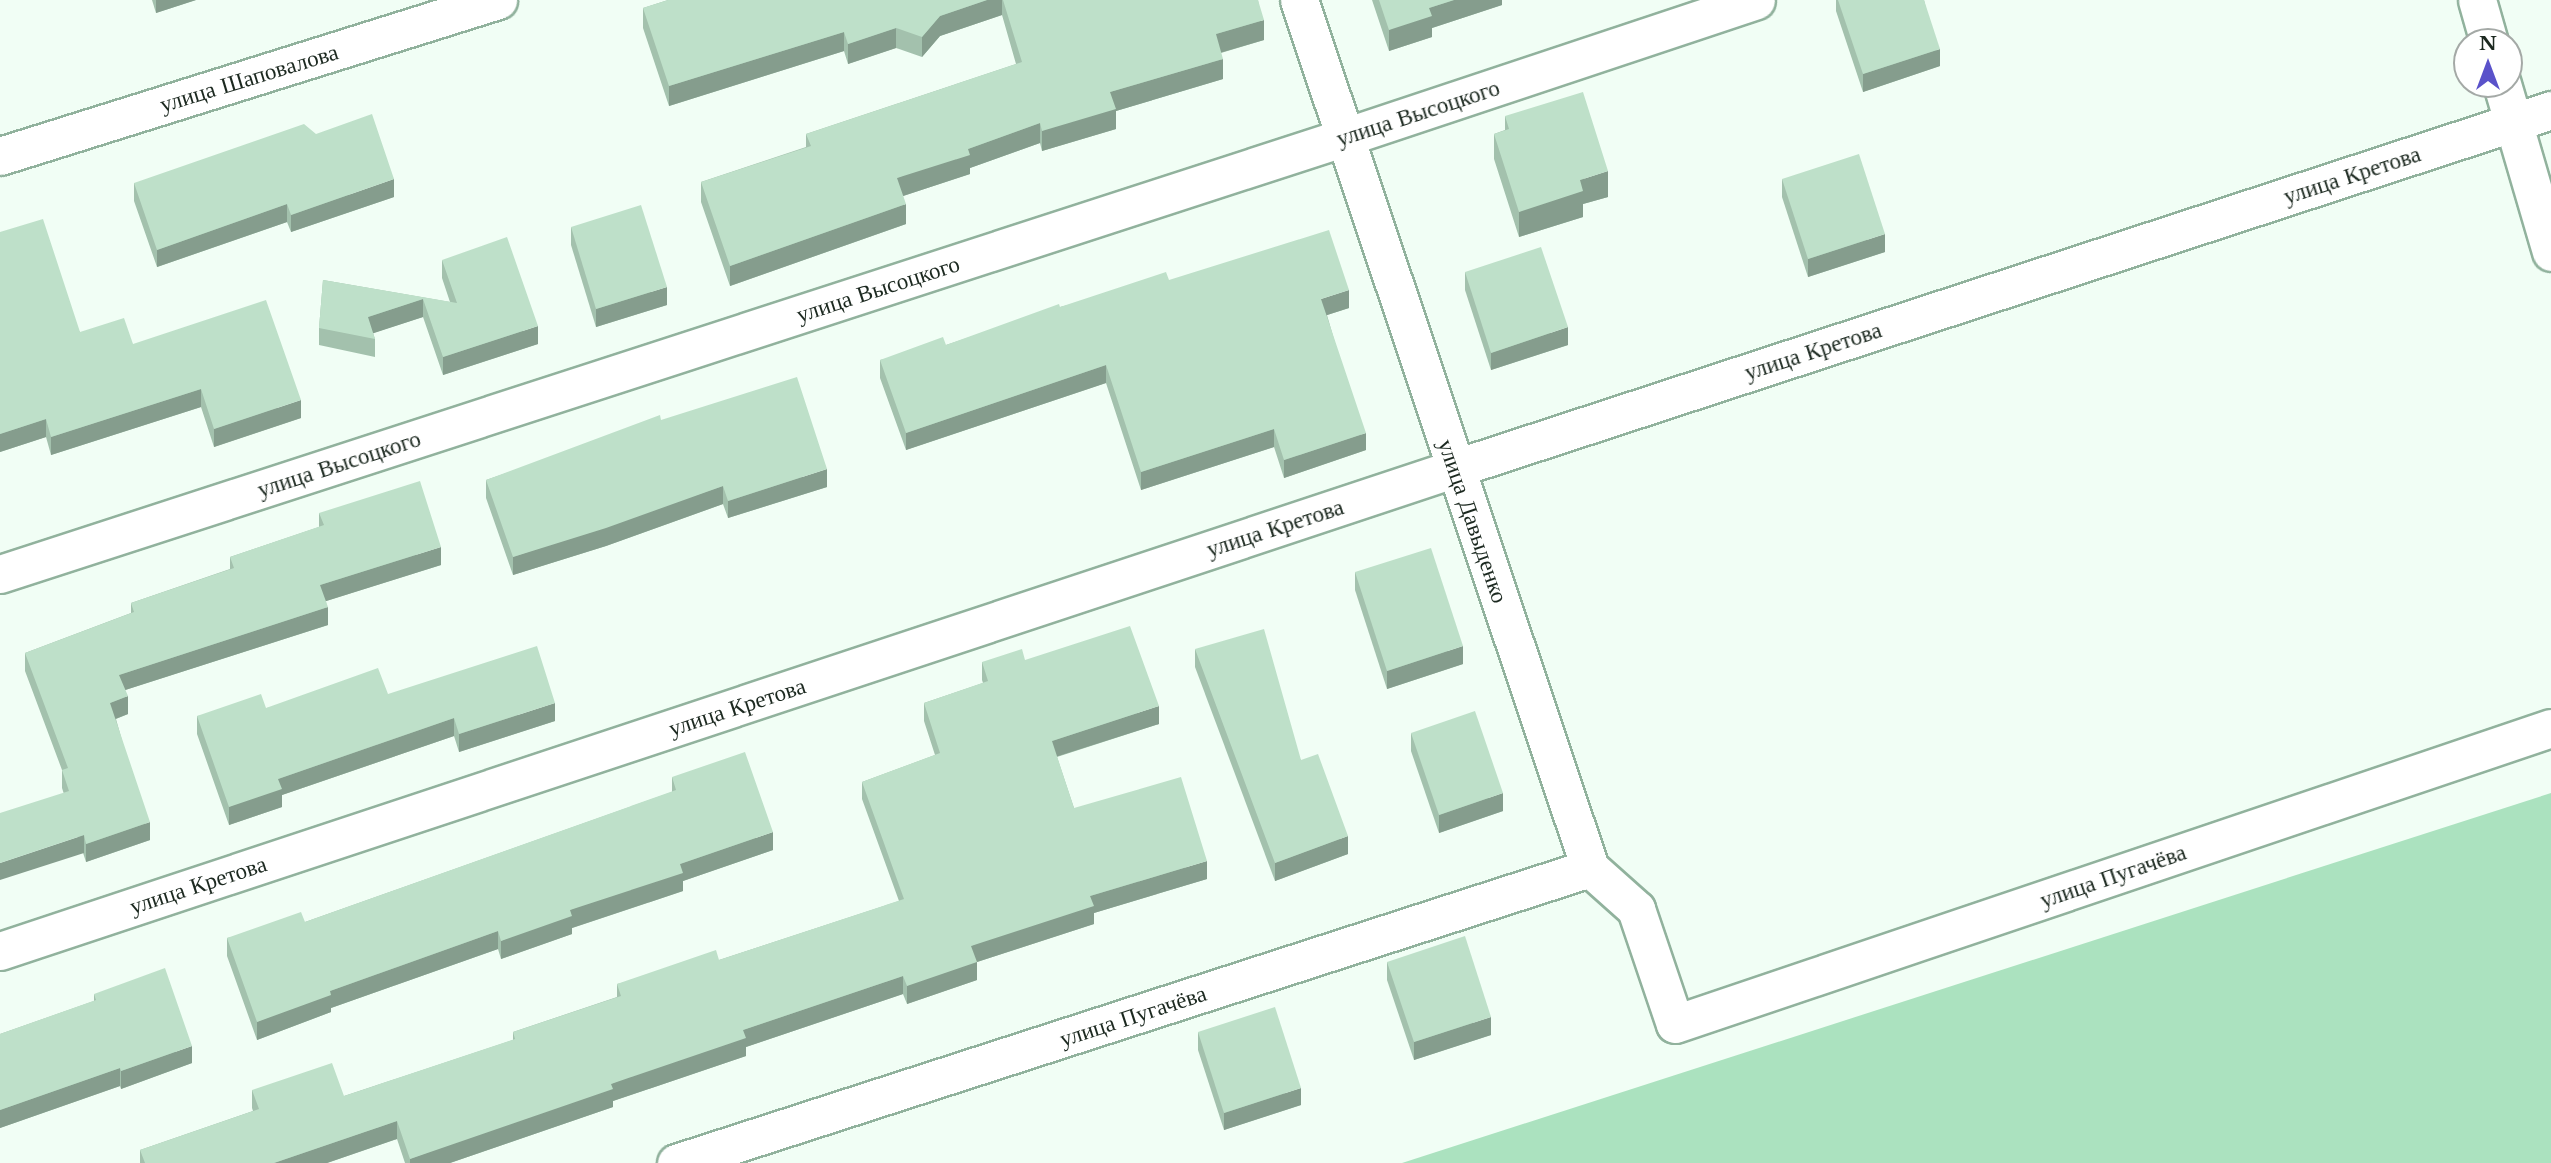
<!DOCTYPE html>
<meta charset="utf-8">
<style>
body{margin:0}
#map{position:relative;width:2551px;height:1163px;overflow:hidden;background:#f1fef5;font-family:"Libre Baskerville",serif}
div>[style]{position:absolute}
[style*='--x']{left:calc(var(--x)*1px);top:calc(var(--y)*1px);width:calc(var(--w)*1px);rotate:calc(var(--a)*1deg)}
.green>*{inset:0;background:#abe2bf}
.roads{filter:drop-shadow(2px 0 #91b29d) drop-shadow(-2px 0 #91b29d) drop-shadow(0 2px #91b29d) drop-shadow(0 -2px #91b29d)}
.street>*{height:37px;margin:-18.5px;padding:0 18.5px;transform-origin:18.5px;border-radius:18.5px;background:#fff}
.wall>*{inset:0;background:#a3c1ad}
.shaded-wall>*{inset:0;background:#859d8d}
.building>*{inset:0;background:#bee0c9}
span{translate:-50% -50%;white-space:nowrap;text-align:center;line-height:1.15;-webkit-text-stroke:7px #fff;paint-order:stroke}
.street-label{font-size:23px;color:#1c2920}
.north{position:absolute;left:2453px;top:28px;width:70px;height:70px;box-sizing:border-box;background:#fff;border:2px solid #a4a9a6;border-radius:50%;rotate:0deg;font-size:19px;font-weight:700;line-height:28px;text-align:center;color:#1c2920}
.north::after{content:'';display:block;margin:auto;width:24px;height:32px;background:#5a52ca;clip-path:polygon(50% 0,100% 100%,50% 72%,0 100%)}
</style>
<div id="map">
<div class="green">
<i style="clip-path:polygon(2551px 793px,2551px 1163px,1402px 1163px)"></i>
</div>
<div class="roads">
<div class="street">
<i style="--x:1299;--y:0;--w:915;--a:71.47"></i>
<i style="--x:1590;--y:868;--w:62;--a:41.7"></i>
<i style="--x:1636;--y:909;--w:121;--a:71.3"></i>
<i style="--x:1675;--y:1024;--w:925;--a:-18.67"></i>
<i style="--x:2477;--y:0;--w:44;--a:74.1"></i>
<i style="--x:2502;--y:84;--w:175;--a:73.7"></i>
<i style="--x:0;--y:156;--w:522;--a:-17.39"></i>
<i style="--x:0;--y:574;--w:1414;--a:-18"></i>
<i style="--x:1345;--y:137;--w:433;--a:-18.4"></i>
<i style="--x:0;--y:951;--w:1534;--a:-18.35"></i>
<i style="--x:1456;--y:468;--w:1152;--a:-18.1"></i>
<i style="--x:676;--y:1163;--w:960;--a:-17.89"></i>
</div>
</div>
<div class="wall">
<i style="clip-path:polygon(152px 0,196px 0,156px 13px)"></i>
<i style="clip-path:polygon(668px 0,1258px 0,1264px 40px,1221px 53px,1223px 79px,1116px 111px,1116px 129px,1042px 151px,1040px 143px,970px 168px,970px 174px,903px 196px,906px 224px,730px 286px,701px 202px,701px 182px,806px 147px,806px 134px,1016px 64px,1002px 15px,940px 36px,922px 57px,896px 48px,848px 64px,844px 51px,669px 106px,643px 28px,643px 8px)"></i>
<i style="clip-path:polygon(1372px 0,1502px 0,1502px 5px,1432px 28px,1432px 37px,1389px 51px)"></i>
<i style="clip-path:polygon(1836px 0,1924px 0,1940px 66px,1863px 92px,1836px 11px)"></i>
<i style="clip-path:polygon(1505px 116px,1608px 197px,1583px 204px,1583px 217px,1519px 237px,1494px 159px,1494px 134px,1505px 130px)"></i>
<i style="clip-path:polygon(1782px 179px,1885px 252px,1808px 277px,1782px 197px)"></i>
<i style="clip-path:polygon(134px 183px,394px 197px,291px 232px,287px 222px,157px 267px,134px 201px)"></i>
<i style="clip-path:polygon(571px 227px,667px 305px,596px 327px,571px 245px)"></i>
<i style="clip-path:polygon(0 232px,80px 332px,133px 344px,301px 418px,214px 447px,201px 407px,51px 455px,46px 437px,0 452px)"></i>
<i style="clip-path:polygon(442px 260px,538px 344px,443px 375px,423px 317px,373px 333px,375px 339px,375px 357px,319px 345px,319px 328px,323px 280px,450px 302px,442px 278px)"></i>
<i style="clip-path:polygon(1465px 272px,1568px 345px,1491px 370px,1465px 290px)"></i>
<i style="clip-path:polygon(1169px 280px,1349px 308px,1327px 315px,1366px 450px,1284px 478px,1274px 447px,1141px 490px,1106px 383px,906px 450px,880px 378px,880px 360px,946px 345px,1060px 307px)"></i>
<i style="clip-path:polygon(661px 420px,827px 487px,728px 518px,723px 504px,606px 546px,513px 575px,486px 498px,486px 480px)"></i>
<i style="clip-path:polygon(319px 513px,441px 565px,326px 601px,328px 625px,125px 690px,128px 714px,116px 719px,150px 840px,86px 862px,62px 788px,62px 770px,25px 671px,25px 653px,131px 613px,131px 603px,230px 569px,230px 557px,319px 527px)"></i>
<i style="clip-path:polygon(1355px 572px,1463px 664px,1387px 689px,1355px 590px)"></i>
<i style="clip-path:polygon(1195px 649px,1301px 760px,1348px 854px,1275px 881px,1195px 667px)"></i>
<i style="clip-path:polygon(1025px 660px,1159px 724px,1057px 757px,1074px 808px,1207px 879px,1094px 913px,1094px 924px,977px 962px,977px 980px,907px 1004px,903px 994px,746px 1047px,746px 1056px,613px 1101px,613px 1107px,450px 1163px,405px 1163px,397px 1139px,327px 1163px,140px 1163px,140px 1150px,253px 1111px,252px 1108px,252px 1090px,344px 1096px,513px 1040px,513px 1032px,617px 997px,617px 984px,719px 960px,899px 901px,862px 799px,862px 782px,935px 755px,924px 721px,924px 703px,983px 683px,982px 680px,982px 662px)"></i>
<i style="clip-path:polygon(388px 694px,555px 721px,459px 752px,454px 736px,282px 795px,282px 807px,229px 825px,197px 734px,197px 716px)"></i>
<i style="clip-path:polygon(1411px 733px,1503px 811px,1439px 833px,1411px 751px)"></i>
<i style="clip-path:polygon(672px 777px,773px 850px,683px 881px,683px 891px,572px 928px,572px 934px,501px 959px,498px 949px,331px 1008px,331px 1012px,257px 1040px,227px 956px,227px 938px,305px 922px,672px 792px)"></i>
<i style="clip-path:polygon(1387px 962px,1491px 1035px,1414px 1060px,1387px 980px)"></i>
<i style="clip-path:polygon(94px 994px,192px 1063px,121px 1089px,120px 1086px,0 1128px,0 1034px,94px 1001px)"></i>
<i style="clip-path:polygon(1198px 1032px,1301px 1105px,1224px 1130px,1198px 1050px)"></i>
</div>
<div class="shaded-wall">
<i style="clip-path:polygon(156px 0,196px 0,156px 13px)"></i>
<i style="clip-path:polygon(987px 0,1002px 0,1002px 15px,940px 36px,922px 57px,922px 37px,940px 16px)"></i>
<i style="clip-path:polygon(1454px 0,1502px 0,1502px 5px,1432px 28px,1432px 37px,1389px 51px,1389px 30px,1429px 8px)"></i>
<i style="clip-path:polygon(1264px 20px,1264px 40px,1216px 54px,1216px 34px)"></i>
<i style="clip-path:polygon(896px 28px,896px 48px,848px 64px,848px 44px)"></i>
<i style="clip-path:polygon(844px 32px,844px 51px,669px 106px,669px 86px)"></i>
<i style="clip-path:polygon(1940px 49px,1940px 66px,1863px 92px,1863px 74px)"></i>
<i style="clip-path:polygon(1223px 59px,1223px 79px,1116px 111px,1116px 129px,1042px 151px,1042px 131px,1110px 92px)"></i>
<i style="clip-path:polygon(1040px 123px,1040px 143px,970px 168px,970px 174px,897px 198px,897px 178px,968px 149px)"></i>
<i style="clip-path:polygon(1608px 171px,1608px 197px,1583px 204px,1583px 217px,1519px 237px,1519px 212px,1580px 180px)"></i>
<i style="clip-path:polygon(394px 179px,394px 197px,291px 232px,291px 215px)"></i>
<i style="clip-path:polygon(287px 204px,287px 222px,157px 267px,157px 250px)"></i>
<i style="clip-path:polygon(906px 204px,906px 224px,730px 286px,730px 266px)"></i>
<i style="clip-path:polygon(1885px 234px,1885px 252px,1808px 277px,1808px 259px)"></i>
<i style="clip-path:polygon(667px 287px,667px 305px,596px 327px,596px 309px)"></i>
<i style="clip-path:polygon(1349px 290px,1349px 308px,1321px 317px,1321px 299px)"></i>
<i style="clip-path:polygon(423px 299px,423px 317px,368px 335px,368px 317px)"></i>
<i style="clip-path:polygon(538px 326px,538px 344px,443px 375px,443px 357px)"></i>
<i style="clip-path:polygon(1568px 327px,1568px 345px,1491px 370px,1491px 353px)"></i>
<i style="clip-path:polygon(1106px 365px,1106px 383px,906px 450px,906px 433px)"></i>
<i style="clip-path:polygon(201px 389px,201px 407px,51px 455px,51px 437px)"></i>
<i style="clip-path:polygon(301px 400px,301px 418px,214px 447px,214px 429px)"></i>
<i style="clip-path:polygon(46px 419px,46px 437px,0 452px,0 434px)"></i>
<i style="clip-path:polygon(1274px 429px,1274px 447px,1141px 490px,1141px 472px)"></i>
<i style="clip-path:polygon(1366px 433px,1366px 450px,1284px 478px,1284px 460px)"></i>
<i style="clip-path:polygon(827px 469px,827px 487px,728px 518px,728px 501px)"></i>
<i style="clip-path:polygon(723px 486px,723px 504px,606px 546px,513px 575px,513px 557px)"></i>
<i style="clip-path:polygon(441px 547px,441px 565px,320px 603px,320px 585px)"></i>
<i style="clip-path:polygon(328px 607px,328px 625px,119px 692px,119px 675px)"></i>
<i style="clip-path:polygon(1463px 646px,1463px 664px,1387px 689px,1387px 671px)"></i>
<i style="clip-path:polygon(128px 696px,128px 714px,110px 721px,110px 703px)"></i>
<i style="clip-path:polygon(555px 703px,555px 721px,459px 752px,459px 734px)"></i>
<i style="clip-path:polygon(1159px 706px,1159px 724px,1052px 758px,1052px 741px)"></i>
<i style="clip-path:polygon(454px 718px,454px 736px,282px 795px,282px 807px,229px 825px,229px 807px,278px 779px)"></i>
<i style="clip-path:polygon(1503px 793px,1503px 811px,1439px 833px,1439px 815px)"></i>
<i style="clip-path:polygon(150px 822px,150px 840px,86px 862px,86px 844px)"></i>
<i style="clip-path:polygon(773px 832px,773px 850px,683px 881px,683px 891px,572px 928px,572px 934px,501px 959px,501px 941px,570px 910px,680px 864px)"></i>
<i style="clip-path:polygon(84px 835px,84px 853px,0 880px,0 863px)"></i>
<i style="clip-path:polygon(1348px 836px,1348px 854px,1275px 881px,1275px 863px)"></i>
<i style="clip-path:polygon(1207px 861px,1207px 879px,1094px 913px,1094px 924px,977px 962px,977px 980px,907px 1004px,907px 986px,971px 946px,1090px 896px)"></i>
<i style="clip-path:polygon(498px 931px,498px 949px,331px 1008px,331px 1012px,257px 1040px,257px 1022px,330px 991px)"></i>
<i style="clip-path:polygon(903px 976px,903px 994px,746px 1047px,746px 1056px,613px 1101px,613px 1107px,450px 1163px,410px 1163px,410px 1159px,611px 1084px,743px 1030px)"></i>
<i style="clip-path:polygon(1491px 1017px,1491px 1035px,1414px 1060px,1414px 1042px)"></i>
<i style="clip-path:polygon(192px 1046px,192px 1063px,121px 1089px,121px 1071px)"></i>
<i style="clip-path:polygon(120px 1068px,120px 1086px,0 1128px,0 1110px)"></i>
<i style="clip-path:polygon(1301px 1088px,1301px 1105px,1224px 1130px,1224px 1113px)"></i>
<i style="clip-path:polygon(397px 1121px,397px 1139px,327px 1163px,274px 1163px)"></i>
</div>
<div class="building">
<i style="clip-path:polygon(668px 0,987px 0,940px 16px,922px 37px,896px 28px,848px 44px,844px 32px,669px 86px,643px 8px)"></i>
<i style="clip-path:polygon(1003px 0,1258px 0,1264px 20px,1216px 34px,1223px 59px,1110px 92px,1116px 109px,1042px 131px,1040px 123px,968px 149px,970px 155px,897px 178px,906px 204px,730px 266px,701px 182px,811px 146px,806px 134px,1022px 62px)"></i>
<i style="clip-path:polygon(1379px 0,1454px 0,1429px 8px,1432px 16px,1389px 30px)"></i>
<i style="clip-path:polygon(1838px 0,1924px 0,1940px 49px,1863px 74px)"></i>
<i style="clip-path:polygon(1583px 92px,1608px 171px,1580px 180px,1583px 191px,1519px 212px,1494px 134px,1509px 129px,1505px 116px)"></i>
<i style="clip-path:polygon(372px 114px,394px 179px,291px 215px,287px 204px,157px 250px,134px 183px,304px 124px,316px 134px)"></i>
<i style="clip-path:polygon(1859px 154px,1885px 234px,1808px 259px,1782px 179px)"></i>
<i style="clip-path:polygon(641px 205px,667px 287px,596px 309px,571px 227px)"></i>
<i style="clip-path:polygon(43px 219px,80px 332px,124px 318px,133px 344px,266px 300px,301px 400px,214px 429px,201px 389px,51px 437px,46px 419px,0 434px,0 232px)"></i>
<i style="clip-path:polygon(1329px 230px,1349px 290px,1321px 299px,1366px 433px,1284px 460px,1274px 429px,1141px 472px,1106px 365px,906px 433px,880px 360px,943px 337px,946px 345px,1059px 304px,1060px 307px,1166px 272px,1169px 280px)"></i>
<i style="clip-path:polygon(507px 237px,538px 326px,443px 357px,423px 299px,368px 317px,375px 339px,319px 328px,323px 280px,457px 303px,442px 260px)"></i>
<i style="clip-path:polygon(1541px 247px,1568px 327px,1491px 353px,1465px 272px)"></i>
<i style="clip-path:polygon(797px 377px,827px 469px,728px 501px,723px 486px,606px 528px,513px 557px,486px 480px,660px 415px,661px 420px)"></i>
<i style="clip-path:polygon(420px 481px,441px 547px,320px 585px,328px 607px,119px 675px,128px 696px,110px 703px,150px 822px,86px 844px,84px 835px,0 863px,0 813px,69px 791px,62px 770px,68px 768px,25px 653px,134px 612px,131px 603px,234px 568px,230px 557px,324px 525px,319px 513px)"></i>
<i style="clip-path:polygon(1431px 548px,1463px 646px,1387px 671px,1355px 572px)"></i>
<i style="clip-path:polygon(1130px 626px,1159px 706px,1052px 741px,1074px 808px,1181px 777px,1207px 861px,1090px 896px,1094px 906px,971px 946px,977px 962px,907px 986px,903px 976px,743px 1030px,746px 1038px,611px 1084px,613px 1089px,410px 1159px,397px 1121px,274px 1163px,145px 1163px,140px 1150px,259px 1109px,252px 1090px,332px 1063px,344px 1096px,515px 1039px,513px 1032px,621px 996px,617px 984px,716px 950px,719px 960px,904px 899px,862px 782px,940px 753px,924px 703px,988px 681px,982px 662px,1022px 649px,1025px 660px)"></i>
<i style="clip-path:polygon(1264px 629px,1301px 760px,1318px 754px,1348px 836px,1275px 863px,1195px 649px)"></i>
<i style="clip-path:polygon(537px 646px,555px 703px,459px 734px,454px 718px,278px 779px,282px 789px,229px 807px,197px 716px,261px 694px,266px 708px,378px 668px,388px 694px)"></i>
<i style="clip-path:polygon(1475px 711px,1503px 793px,1439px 815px,1411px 733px)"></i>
<i style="clip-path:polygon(745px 752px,773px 832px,680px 864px,683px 873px,570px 910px,572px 916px,501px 941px,498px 931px,330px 991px,331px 995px,257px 1022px,227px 938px,301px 912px,305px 922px,676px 790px,672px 777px)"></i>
<i style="clip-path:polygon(1465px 936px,1491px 1017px,1414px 1042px,1387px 962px)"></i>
<i style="clip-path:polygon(165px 968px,192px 1046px,121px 1071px,120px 1068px,0 1110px,0 1034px,96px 1000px,94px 994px)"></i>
<i style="clip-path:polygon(1275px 1007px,1301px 1088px,1224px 1113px,1198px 1032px)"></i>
</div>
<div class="street-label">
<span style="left:249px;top:78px;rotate:-17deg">улица Шаповалова</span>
<span style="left:1418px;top:113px;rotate:-18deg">улица Высоцкого</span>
<span style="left:2352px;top:175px;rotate:-18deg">улица Кретова</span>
<span style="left:878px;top:289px;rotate:-18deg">улица Высоцкого</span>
<span style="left:1813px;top:351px;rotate:-18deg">улица Кретова</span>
<span style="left:339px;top:464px;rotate:-18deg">улица Высоцкого</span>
<span style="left:1473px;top:521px;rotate:71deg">улица Давыденко</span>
<span style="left:1275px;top:528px;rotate:-18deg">улица Кретова</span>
<span style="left:737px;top:707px;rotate:-18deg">улица Кретова</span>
<span style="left:2113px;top:876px;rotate:-19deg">улица Пугачёва</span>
<span style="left:198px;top:885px;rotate:-18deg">улица Кретова</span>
<span style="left:1133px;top:1016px;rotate:-18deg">улица Пугачёва</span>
</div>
<div class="north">N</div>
</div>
